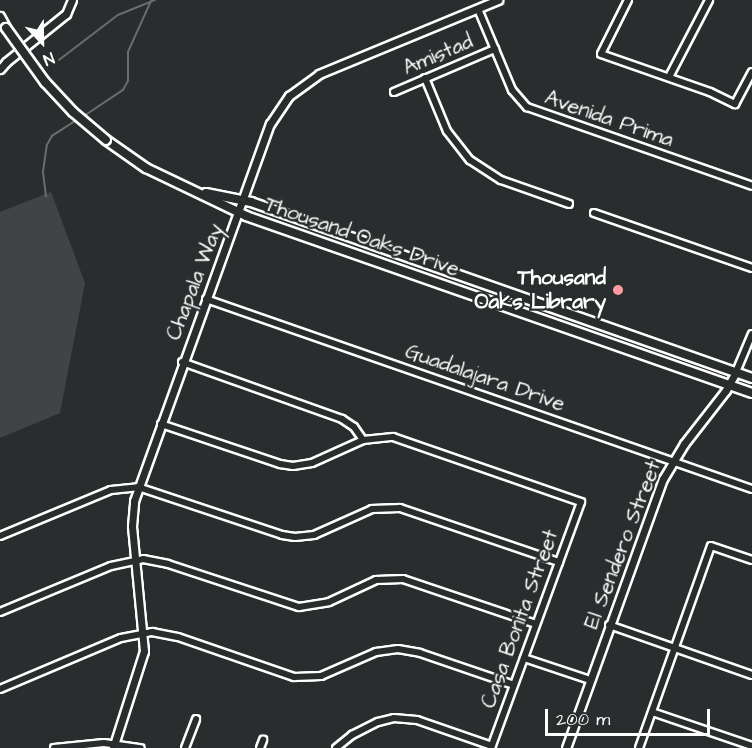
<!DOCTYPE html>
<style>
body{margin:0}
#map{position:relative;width:752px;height:748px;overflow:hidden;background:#2a2d2e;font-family:"Architects Daughter",sans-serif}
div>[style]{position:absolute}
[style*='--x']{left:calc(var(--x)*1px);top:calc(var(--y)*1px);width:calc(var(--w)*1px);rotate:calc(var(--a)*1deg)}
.green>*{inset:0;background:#414445}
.stream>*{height:1.5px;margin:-0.75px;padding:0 0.75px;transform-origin:0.75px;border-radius:0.75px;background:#6a6c6d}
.roads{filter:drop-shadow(2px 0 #fff) drop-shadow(-2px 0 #fff) drop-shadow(0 2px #fff) drop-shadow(0 -2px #fff)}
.minor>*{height:6px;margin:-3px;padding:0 3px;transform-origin:3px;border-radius:3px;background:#2a2d2e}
.tertiary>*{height:7px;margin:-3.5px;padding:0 3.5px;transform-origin:3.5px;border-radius:3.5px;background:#2a2d2e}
.secondary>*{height:8px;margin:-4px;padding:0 4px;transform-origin:4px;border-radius:4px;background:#2a2d2e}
.bridges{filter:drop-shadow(2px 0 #fff) drop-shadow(-2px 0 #fff) drop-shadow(0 2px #fff) drop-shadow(0 -2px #fff)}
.secondary-bridge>*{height:8px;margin:-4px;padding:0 4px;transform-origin:4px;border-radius:4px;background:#2a2d2e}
.dots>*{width:16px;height:16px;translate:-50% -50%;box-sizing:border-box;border:3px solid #2a2d2e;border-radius:50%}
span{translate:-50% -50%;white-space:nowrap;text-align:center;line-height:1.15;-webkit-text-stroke:4.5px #2a2d2e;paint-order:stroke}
.street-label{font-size:21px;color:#fff}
.poi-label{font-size:21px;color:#fff;font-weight:700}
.right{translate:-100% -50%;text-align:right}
.north{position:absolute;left:12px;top:12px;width:60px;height:60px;-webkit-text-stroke:4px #2a2d2e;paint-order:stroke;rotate:158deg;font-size:16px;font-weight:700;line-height:24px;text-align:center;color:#fff}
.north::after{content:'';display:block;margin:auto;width:21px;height:27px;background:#fff;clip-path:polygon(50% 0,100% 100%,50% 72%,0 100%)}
.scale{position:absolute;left:545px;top:709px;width:165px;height:27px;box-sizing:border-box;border:3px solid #fff;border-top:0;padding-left:8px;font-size:18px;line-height:21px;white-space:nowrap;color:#fff;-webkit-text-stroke:4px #2a2d2e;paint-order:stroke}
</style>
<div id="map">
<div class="green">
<i style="clip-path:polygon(51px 192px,85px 283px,60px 413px,0 438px,0 212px)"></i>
</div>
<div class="stream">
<i style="--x:59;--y:60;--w:74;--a:-37.3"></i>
<i style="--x:118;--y:15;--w:40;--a:-22"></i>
<i style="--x:84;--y:116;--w:47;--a:-33.7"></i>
<i style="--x:123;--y:90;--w:10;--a:-61"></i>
<i style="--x:128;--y:81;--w:29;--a:-90"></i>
<i style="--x:128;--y:52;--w:56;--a:-65.7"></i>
<i style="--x:46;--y:197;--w:25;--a:-97"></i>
<i style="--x:43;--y:172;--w:27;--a:-82"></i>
<i style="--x:47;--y:145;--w:10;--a:-61"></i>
<i style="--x:52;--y:136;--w:30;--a:-33"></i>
</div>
<div class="roads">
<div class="minor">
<i style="--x:628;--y:0;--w:60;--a:116.6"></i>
<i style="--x:601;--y:54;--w:115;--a:19.2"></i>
<i style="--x:710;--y:92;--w:28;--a:26"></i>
<i style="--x:735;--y:104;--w:36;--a:-62"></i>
<i style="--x:478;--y:9;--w:88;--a:67.2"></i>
<i style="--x:512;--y:90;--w:23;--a:49"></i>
<i style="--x:527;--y:107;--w:238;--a:19.3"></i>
<i style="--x:669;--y:77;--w:87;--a:-62.5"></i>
<i style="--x:425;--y:78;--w:57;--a:67.5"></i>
<i style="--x:447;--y:131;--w:37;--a:52"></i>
<i style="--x:470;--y:160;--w:37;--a:33"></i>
<i style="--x:501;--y:180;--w:72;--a:19.4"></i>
<i style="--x:394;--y:92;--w:110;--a:-23.1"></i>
<i style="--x:594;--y:213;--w:167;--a:19.2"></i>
<i style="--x:206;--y:299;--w:578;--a:19.19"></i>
<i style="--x:182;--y:362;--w:170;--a:19.6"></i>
<i style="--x:342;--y:419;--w:14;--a:34"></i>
<i style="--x:354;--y:427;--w:16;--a:55"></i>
<i style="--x:736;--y:372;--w:41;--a:-67.2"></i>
<i style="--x:161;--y:424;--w:126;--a:18.6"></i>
<i style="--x:280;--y:464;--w:13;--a:9"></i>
<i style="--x:293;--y:466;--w:19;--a:-9"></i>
<i style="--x:312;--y:463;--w:56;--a:-24.3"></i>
<i style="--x:363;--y:440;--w:30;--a:-6"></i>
<i style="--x:393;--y:437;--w:199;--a:19.1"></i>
<i style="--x:581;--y:502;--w:262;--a:110.1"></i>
<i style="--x:0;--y:536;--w:120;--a:-22.5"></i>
<i style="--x:111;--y:490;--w:27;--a:-6"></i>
<i style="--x:138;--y:487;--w:152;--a:18.4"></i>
<i style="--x:282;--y:535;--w:13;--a:9"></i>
<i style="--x:295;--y:537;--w:19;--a:-6"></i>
<i style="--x:314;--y:535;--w:64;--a:-24.1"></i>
<i style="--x:372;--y:509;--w:28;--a:-2"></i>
<i style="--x:400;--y:508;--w:168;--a:18.8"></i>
<i style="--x:0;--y:612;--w:120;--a:-22.5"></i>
<i style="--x:111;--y:566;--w:33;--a:-12"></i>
<i style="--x:143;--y:559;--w:25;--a:11"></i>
<i style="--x:168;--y:564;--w:138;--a:18.2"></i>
<i style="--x:299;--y:607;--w:30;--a:-9"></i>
<i style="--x:329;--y:602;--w:52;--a:-25.1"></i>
<i style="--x:376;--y:580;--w:27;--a:-2"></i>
<i style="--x:403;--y:579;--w:140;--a:18.7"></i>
<i style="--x:609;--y:625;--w:151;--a:19.3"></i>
<i style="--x:524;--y:658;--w:70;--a:18.4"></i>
<i style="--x:0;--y:689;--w:131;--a:-22.9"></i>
<i style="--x:121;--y:638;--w:32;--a:-11"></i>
<i style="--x:152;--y:632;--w:26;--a:11"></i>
<i style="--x:178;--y:637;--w:123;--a:19"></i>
<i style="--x:294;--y:677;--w:27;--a:-2"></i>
<i style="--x:321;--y:676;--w:60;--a:-23.6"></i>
<i style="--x:376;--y:652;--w:22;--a:-8"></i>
<i style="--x:398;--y:649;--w:22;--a:10"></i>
<i style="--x:420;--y:653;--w:99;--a:18.8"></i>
<i style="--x:652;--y:712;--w:106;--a:18.8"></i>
<i style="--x:54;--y:748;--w:50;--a:-5.7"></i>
<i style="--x:104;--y:743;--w:37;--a:8"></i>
<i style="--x:185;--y:748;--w:31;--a:-69"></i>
<i style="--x:260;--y:748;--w:9;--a:-69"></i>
<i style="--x:336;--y:748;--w:21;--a:-39"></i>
<i style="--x:352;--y:735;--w:29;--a:-27"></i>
<i style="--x:378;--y:722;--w:16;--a:-14"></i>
<i style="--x:394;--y:718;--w:23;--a:5"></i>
<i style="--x:417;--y:720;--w:79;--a:19.1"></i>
<i style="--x:639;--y:748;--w:214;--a:-70.4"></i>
<i style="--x:711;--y:546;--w:43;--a:18.9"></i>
</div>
<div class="tertiary">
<i style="--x:0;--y:69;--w:9;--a:-49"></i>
<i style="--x:6;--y:62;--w:77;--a:-38.7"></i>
<i style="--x:66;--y:14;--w:15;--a:-67"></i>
<i style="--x:113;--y:748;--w:102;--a:-72.3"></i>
<i style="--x:144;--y:651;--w:126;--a:-95.5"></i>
<i style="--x:132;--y:526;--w:25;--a:-85"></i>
<i style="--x:134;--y:501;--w:401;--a:-70.2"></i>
<i style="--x:270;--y:124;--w:34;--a:-56"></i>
<i style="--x:289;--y:96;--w:37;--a:-36"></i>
<i style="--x:319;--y:74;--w:194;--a:-22.5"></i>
<i style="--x:566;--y:748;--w:286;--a:-70.2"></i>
<i style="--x:663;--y:479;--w:41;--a:-59"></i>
<i style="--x:684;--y:444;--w:68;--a:-52.1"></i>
<i style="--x:726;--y:390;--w:21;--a:-61"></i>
</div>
<div class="secondary">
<i style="--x:0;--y:17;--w:13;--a:61"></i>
<i style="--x:106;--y:140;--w:49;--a:35"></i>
<i style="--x:146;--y:168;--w:111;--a:25.6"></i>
<i style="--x:246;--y:216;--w:536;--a:19.28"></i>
<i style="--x:206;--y:193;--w:46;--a:11.3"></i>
<i style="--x:251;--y:202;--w:531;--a:19.36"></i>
</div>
</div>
<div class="bridges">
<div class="secondary-bridge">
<i style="--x:6;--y:28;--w:67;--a:54.2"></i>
<i style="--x:45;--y:82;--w:41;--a:47"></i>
<i style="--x:73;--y:112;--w:43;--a:40.3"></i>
</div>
</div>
<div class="dots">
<i style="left:618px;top:290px;background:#ff9aa2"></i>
</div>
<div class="street-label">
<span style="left:438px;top:55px;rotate:-23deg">Amistad</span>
<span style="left:609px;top:119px;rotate:19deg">Avenida Prima</span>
<span style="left:362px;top:237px;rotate:19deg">Thousand Oaks Drive</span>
<span style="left:195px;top:282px;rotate:-69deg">Chapala Way</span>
<span style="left:485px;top:378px;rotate:19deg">Guadalajara Drive</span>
<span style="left:623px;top:545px;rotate:-69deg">El Sendero Street</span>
<span style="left:520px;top:619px;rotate:-70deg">Casa Bonita Street</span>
</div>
<div class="poi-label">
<span class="right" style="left:606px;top:290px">Thousand<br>Oaks Library</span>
</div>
<div class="north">N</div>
<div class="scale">200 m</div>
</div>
